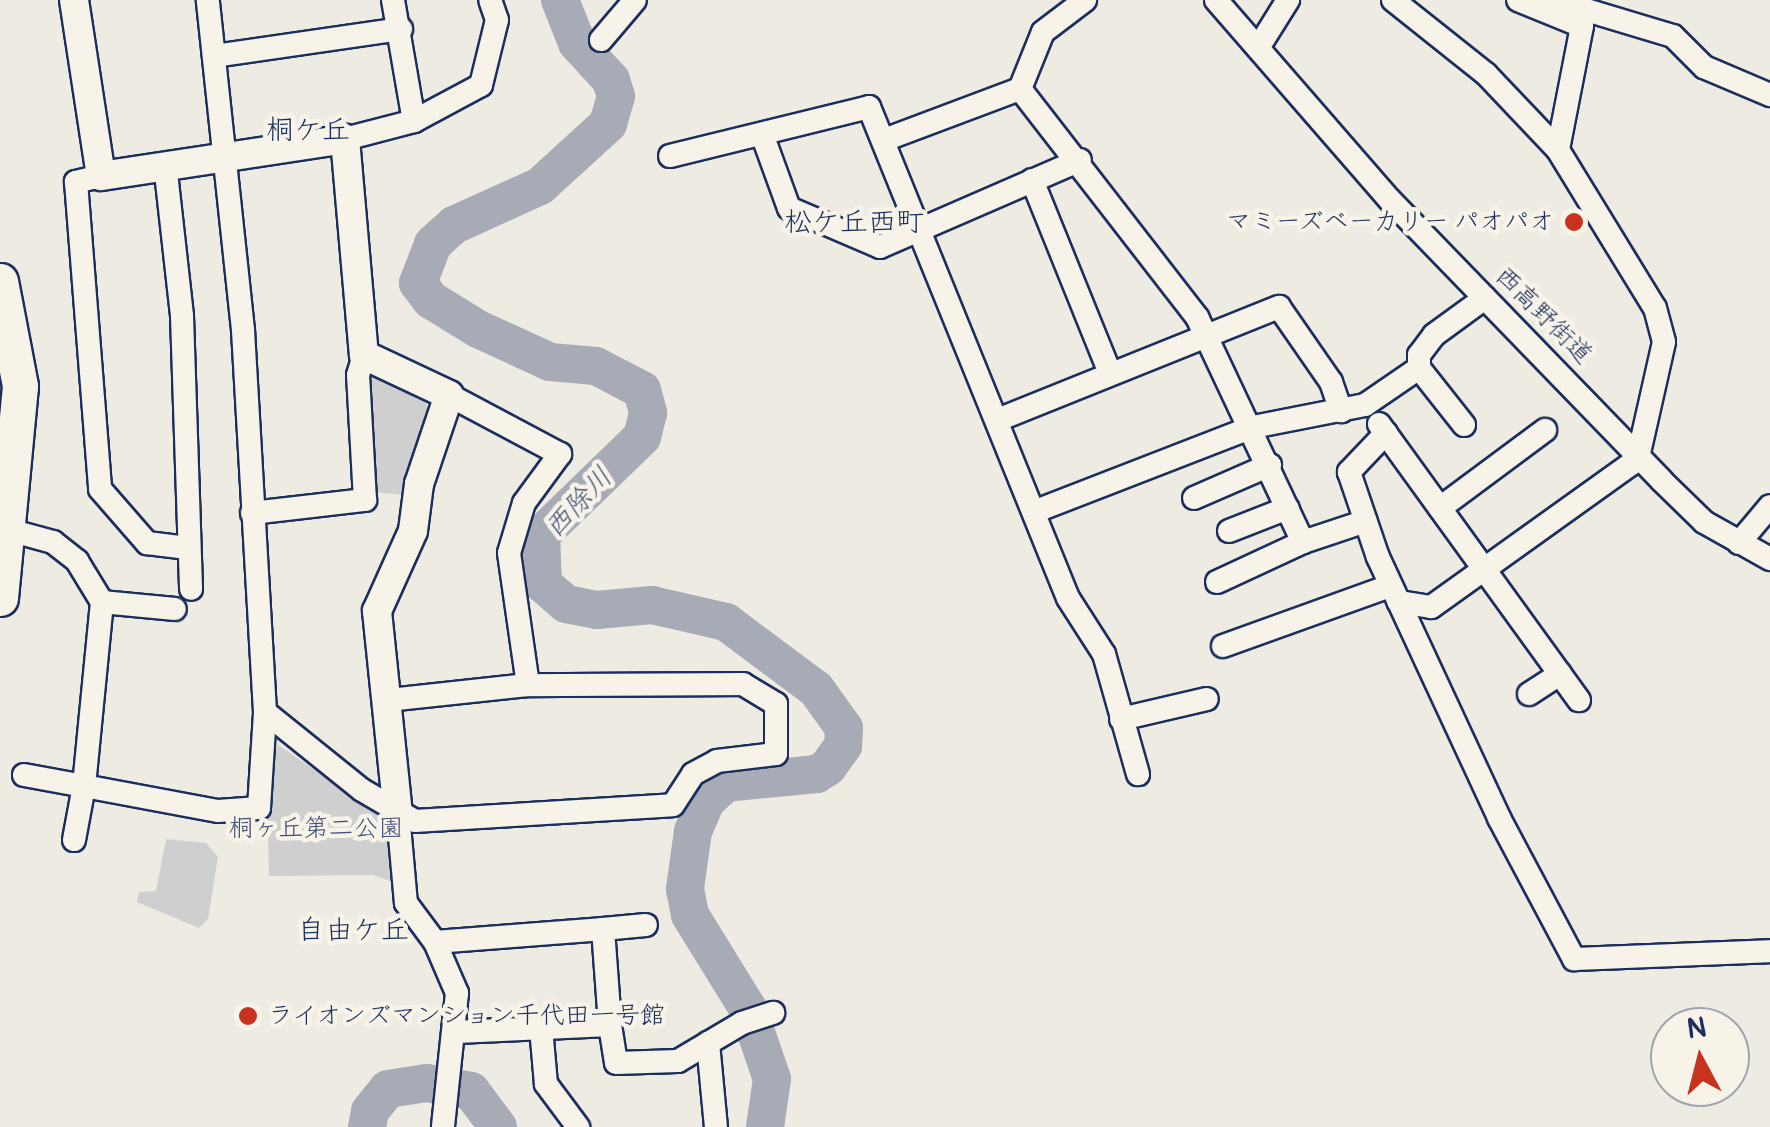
<!DOCTYPE html>
<meta charset="utf-8">
<style>
body{margin:0}
#map{position:relative;width:1770px;height:1127px;overflow:hidden;background:#eeebe2;font-family:Pangolin,"Klee One",sans-serif}
div>[style]{position:absolute}
[style*='--x']{left:calc(var(--x)*1px);top:calc(var(--y)*1px);width:calc(var(--w)*1px);rotate:calc(var(--a)*1deg)}
.green>*{inset:0;background:#cfcfcf}
.river>*{height:38px;margin:-19px;padding:0 19px;transform-origin:19px;border-radius:19px;background:#a6abb5}
.roads{filter:drop-shadow(2px 0 #1b2f5e) drop-shadow(-2px 0 #1b2f5e) drop-shadow(0 2px #1b2f5e) drop-shadow(0 -2px #1b2f5e)}
.minor>*{height:22px;margin:-11px;padding:0 11px;transform-origin:11px;border-radius:11px;background:#f7f3e8}
.tertiary>*{height:28px;margin:-14px;padding:0 14px;transform-origin:14px;border-radius:14px;background:#f7f3e8}
.primary>*{height:35px;margin:-17.5px;padding:0 17.5px;transform-origin:17.5px;border-radius:17.5px;background:#f7f3e8}
.dots>*{width:28px;height:28px;translate:-50% -50%;box-sizing:border-box;border:5px solid #f7f3e8;border-radius:50%}
span{translate:-50% -50%;white-space:nowrap;text-align:center;line-height:1.15;-webkit-text-stroke:9px #f7f3e8;paint-order:stroke}
.poi-label{font-size:25px;color:#1b2f5e}
.right{translate:-100% -50%;text-align:right}
.left{translate:0 -50%;text-align:left}
.street-label{font-size:25px;color:#1b2f5e}
.park-label{font-size:25px;color:#3f4f75}
.neighbourhood-label{font-size:28px;color:#1b2f5e}
.water-label{font-size:28px;color:#455478;font-style:italic}
.north{position:absolute;left:1650px;top:1007px;width:100px;height:100px;box-sizing:border-box;background:#f7f3e8;border:2px solid #9fa5b1;border-radius:50%;rotate:353deg;font-size:28px;font-weight:700;line-height:40px;text-align:center;color:#1b2f5e}
.north::after{content:'';display:block;margin:auto;width:35px;height:45px;background:#c8321e;clip-path:polygon(50% 0,100% 100%,50% 72%,0 100%)}
</style>
<div id="map">
<div class="green">
<i style="clip-path:polygon(375px 374px,426px 402px,429px 411px,406px 495px,372px 492px,367px 375px)"></i>
<i style="clip-path:polygon(277px 744px,388px 820px,395px 883px,374px 875px,269px 876px,266px 750px)"></i>
<i style="clip-path:polygon(166px 839px,206px 843px,218px 857px,208px 919px,199px 928px,137px 902px,139px 892px,156px 891px)"></i>
</div>
<div class="river">
<i style="--x:560;--y:0;--w:46;--a:68.4"></i>
<i style="--x:577;--y:43;--w:50;--a:47.4"></i>
<i style="--x:611;--y:80;--w:17;--a:73"></i>
<i style="--x:616;--y:96;--w:29;--a:106"></i>
<i style="--x:608;--y:124;--w:92;--a:137.6"></i>
<i style="--x:540;--y:186;--w:94;--a:155.6"></i>
<i style="--x:454;--y:225;--w:28;--a:138"></i>
<i style="--x:433;--y:244;--w:42;--a:111"></i>
<i style="--x:418;--y:283;--w:21;--a:53"></i>
<i style="--x:431;--y:300;--w:55;--a:31.7"></i>
<i style="--x:478;--y:329;--w:79;--a:24.6"></i>
<i style="--x:550;--y:362;--w:46;--a:5"></i>
<i style="--x:596;--y:366;--w:52;--a:27.6"></i>
<i style="--x:642;--y:390;--w:24;--a:75"></i>
<i style="--x:648;--y:413;--w:25;--a:104"></i>
<i style="--x:642;--y:437;--w:141;--a:135.9"></i>
<i style="--x:541;--y:535;--w:49;--a:87.7"></i>
<i style="--x:543;--y:584;--w:30;--a:41"></i>
<i style="--x:566;--y:604;--w:32;--a:11"></i>
<i style="--x:597;--y:610;--w:55;--a:-5.2"></i>
<i style="--x:652;--y:605;--w:76;--a:12.9"></i>
<i style="--x:726;--y:622;--w:112;--a:36.7"></i>
<i style="--x:816;--y:689;--w:48;--a:54.3"></i>
<i style="--x:844;--y:728;--w:18;--a:93"></i>
<i style="--x:843;--y:746;--w:26;--a:126"></i>
<i style="--x:828;--y:767;--w:13;--a:148"></i>
<i style="--x:817;--y:774;--w:91;--a:174.4"></i>
<i style="--x:726;--y:783;--w:27;--a:138"></i>
<i style="--x:706;--y:801;--w:33;--a:113"></i>
<i style="--x:693;--y:831;--w:59;--a:97.9"></i>
<i style="--x:685;--y:889;--w:26;--a:79"></i>
<i style="--x:690;--y:915;--w:110;--a:58.3"></i>
<i style="--x:748;--y:1009;--w:74;--a:71.1"></i>
<i style="--x:772;--y:1079;--w:49;--a:98.3"></i>
<i style="--x:367;--y:1127;--w:16;--a:-79"></i>
<i style="--x:370;--y:1111;--w:28;--a:-51"></i>
<i style="--x:388;--y:1089;--w:39;--a:-9"></i>
<i style="--x:427;--y:1083;--w:45;--a:10.3"></i>
<i style="--x:471;--y:1091;--w:45;--a:53.1"></i>
</div>
<div class="roads">
<div class="minor">
<i style="--x:393;--y:0;--w:123;--a:80.2"></i>
<i style="--x:1216;--y:0;--w:264;--a:49"></i>
<i style="--x:1389;--y:199;--w:392;--a:45.9"></i>
<i style="--x:1662;--y:481;--w:59;--a:44.3"></i>
<i style="--x:1704;--y:522;--w:76;--a:29.3"></i>
<i style="--x:1393;--y:0;--w:119;--a:38.5"></i>
<i style="--x:1486;--y:74;--w:105;--a:46.5"></i>
<i style="--x:1558;--y:150;--w:185;--a:58.5"></i>
<i style="--x:1655;--y:308;--w:35;--a:75"></i>
<i style="--x:1664;--y:342;--w:114;--a:102.7"></i>
<i style="--x:1639;--y:453;--w:14;--a:126"></i>
<i style="--x:1631;--y:464;--w:246;--a:144.4"></i>
<i style="--x:1431;--y:607;--w:33;--a:-171"></i>
<i style="--x:1518;--y:0;--w:69;--a:22.1"></i>
<i style="--x:1582;--y:26;--w:126;--a:101"></i>
<i style="--x:1553;--y:0;--w:125;--a:16.7"></i>
<i style="--x:1673;--y:36;--w:44;--a:45"></i>
<i style="--x:1704;--y:67;--w:72;--a:23"></i>
<i style="--x:601;--y:40;--w:52;--a:-49.6"></i>
<i style="--x:1258;--y:48;--w:57;--a:-58"></i>
<i style="--x:214;--y:56;--w:189;--a:-8.2"></i>
<i style="--x:1020;--y:89;--w:289;--a:52.2"></i>
<i style="--x:1197;--y:317;--w:249;--a:64.8"></i>
<i style="--x:762;--y:134;--w:79;--a:70"></i>
<i style="--x:789;--y:208;--w:99;--a:23.2"></i>
<i style="--x:880;--y:247;--w:218;--a:-23.5"></i>
<i style="--x:345;--y:139;--w:71;--a:-14.6"></i>
<i style="--x:414;--y:121;--w:76;--a:-28.2"></i>
<i style="--x:481;--y:85;--w:67;--a:-76.2"></i>
<i style="--x:497;--y:20;--w:21;--a:-109"></i>
<i style="--x:884;--y:140;--w:145;--a:-20.6"></i>
<i style="--x:1020;--y:89;--w:61;--a:-68"></i>
<i style="--x:1043;--y:32;--w:53;--a:-37.3"></i>
<i style="--x:670;--y:156;--w:205;--a:-13.8"></i>
<i style="--x:869;--y:107;--w:530;--a:67.94"></i>
<i style="--x:1068;--y:598;--w:67;--a:57.3"></i>
<i style="--x:1104;--y:654;--w:125;--a:74.2"></i>
<i style="--x:165;--y:164;--w:153;--a:83.6"></i>
<i style="--x:182;--y:316;--w:273;--a:88.1"></i>
<i style="--x:101;--y:176;--w:26;--a:167"></i>
<i style="--x:76;--y:182;--w:308;--a:85.5"></i>
<i style="--x:100;--y:489;--w:72;--a:49"></i>
<i style="--x:147;--y:543;--w:41;--a:7"></i>
<i style="--x:1032;--y:180;--w:208;--a:68"></i>
<i style="--x:1000;--y:419;--w:301;--a:-21.9"></i>
<i style="--x:1279;--y:307;--w:91;--a:55.3"></i>
<i style="--x:1331;--y:382;--w:31;--a:71"></i>
<i style="--x:1379;--y:424;--w:341;--a:54.1"></i>
<i style="--x:1464;--y:425;--w:73;--a:-128.3"></i>
<i style="--x:1419;--y:368;--w:13;--a:-90"></i>
<i style="--x:1419;--y:355;--w:25;--a:-53"></i>
<i style="--x:1434;--y:335;--w:63;--a:-36"></i>
<i style="--x:1386;--y:433;--w:54;--a:133.5"></i>
<i style="--x:1349;--y:472;--w:90;--a:71.2"></i>
<i style="--x:1378;--y:557;--w:288;--a:65.1"></i>
<i style="--x:1499;--y:818;--w:160;--a:62"></i>
<i style="--x:1574;--y:959;--w:196;--a:-2.3"></i>
<i style="--x:1194;--y:498;--w:83;--a:-23.5"></i>
<i style="--x:1440;--y:508;--w:131;--a:-36.6"></i>
<i style="--x:1036;--y:511;--w:233;--a:-21.2"></i>
<i style="--x:1253;--y:427;--w:114;--a:-11.1"></i>
<i style="--x:1365;--y:405;--w:65;--a:-34.4"></i>
<i style="--x:252;--y:513;--w:114;--a:-6.6"></i>
<i style="--x:365;--y:500;--w:125;--a:-93.2"></i>
<i style="--x:358;--y:375;--w:21;--a:-73"></i>
<i style="--x:9;--y:530;--w:46;--a:15.3"></i>
<i style="--x:53;--y:542;--w:31;--a:38"></i>
<i style="--x:77;--y:561;--w:48;--a:58.6"></i>
<i style="--x:102;--y:602;--w:185;--a:95.6"></i>
<i style="--x:84;--y:786;--w:136;--a:10.6"></i>
<i style="--x:218;--y:811;--w:41;--a:-4.2"></i>
<i style="--x:259;--y:808;--w:96;--a:-86.4"></i>
<i style="--x:265;--y:712;--w:383;--a:-93.3"></i>
<i style="--x:243;--y:330;--w:332;--a:-96.1"></i>
<i style="--x:1229;--y:531;--w:63;--a:-21.3"></i>
<i style="--x:1739;--y:543;--w:48;--a:-50"></i>
<i style="--x:1217;--y:582;--w:95;--a:-24.9"></i>
<i style="--x:1303;--y:542;--w:66;--a:-18.4"></i>
<i style="--x:102;--y:602;--w:73;--a:5.5"></i>
<i style="--x:1223;--y:646;--w:177;--a:-19.8"></i>
<i style="--x:1529;--y:694;--w:37;--a:-33"></i>
<i style="--x:389;--y:700;--w:140;--a:-6.2"></i>
<i style="--x:265;--y:712;--w:124;--a:38.8"></i>
<i style="--x:362;--y:790;--w:61;--a:30.3"></i>
<i style="--x:415;--y:821;--w:258;--a:-3.5"></i>
<i style="--x:673;--y:805;--w:37;--a:-57"></i>
<i style="--x:693;--y:774;--w:27;--a:-28"></i>
<i style="--x:717;--y:761;--w:59;--a:-6.8"></i>
<i style="--x:776;--y:754;--w:50;--a:-90"></i>
<i style="--x:776;--y:704;--w:39;--a:-149"></i>
<i style="--x:743;--y:684;--w:215;--a:179.7"></i>
<i style="--x:528;--y:685;--w:133;--a:-98.2"></i>
<i style="--x:509;--y:553;--w:52;--a:-73.3"></i>
<i style="--x:524;--y:503;--w:61;--a:-53.7"></i>
<i style="--x:560;--y:454;--w:126;--a:-152"></i>
<i style="--x:1121;--y:719;--w:88;--a:-13.1"></i>
<i style="--x:24;--y:775;--w:61;--a:10.4"></i>
<i style="--x:84;--y:786;--w:55;--a:100.5"></i>
<i style="--x:398;--y:814;--w:89;--a:84.9"></i>
<i style="--x:406;--y:903;--w:49;--a:53.4"></i>
<i style="--x:435;--y:942;--w:56;--a:66.7"></i>
<i style="--x:457;--y:993;--w:135;--a:96"></i>
<i style="--x:603;--y:929;--w:43;--a:-5.3"></i>
<i style="--x:435;--y:942;--w:169;--a:-4.4"></i>
<i style="--x:603;--y:929;--w:96;--a:85.8"></i>
<i style="--x:610;--y:1025;--w:153;--a:177.4"></i>
<i style="--x:610;--y:1025;--w:38;--a:81"></i>
<i style="--x:616;--y:1063;--w:62;--a:-1.8"></i>
<i style="--x:678;--y:1061;--w:74;--a:-30.7"></i>
<i style="--x:742;--y:1023;--w:33;--a:-18"></i>
<i style="--x:541;--y:1028;--w:56;--a:84.9"></i>
<i style="--x:546;--y:1084;--w:54;--a:53.3"></i>
<i style="--x:708;--y:1043;--w:84;--a:84.6"></i>
</div>
<div class="tertiary">
<i style="--x:74;--y:0;--w:178;--a:81.3"></i>
<i style="--x:101;--y:176;--w:247;--a:-8.6"></i>
<i style="--x:345;--y:139;--w:217;--a:85"></i>
<i style="--x:364;--y:355;--w:94;--a:25.2"></i>
<i style="--x:449;--y:395;--w:94;--a:108.6"></i>
<i style="--x:419;--y:484;--w:47;--a:97.3"></i>
<i style="--x:413;--y:531;--w:88;--a:114.2"></i>
<i style="--x:377;--y:611;--w:204;--a:84.1"></i>
</div>
<div class="primary">
<i style="--x:0;--y:281;--w:107;--a:79.2"></i>
<i style="--x:20;--y:386;--w:213;--a:95.4"></i>
</div>
</div>
<div class="dots">
<i style="left:1574px;top:222px;background:#c8321e"></i>
<i style="left:248px;top:1016px;background:#c8321e"></i>
</div>
<div class="poi-label">
<span class="right" style="left:1554px;top:222px">マミーズベーカリー パオパオ</span>
<span class="left" style="left:268px;top:1016px">ライオンズマンション千代田一号館</span>
</div>
<div class="street-label">
<span style="left:1543px;top:316px;rotate:45deg">西高野街道</span>
</div>
<div class="park-label">
<span style="left:316px;top:829px">桐ヶ丘第二公園</span>
</div>
<div class="neighbourhood-label">
<span style="left:308px;top:131px">桐ケ丘</span>
<span style="left:854px;top:223px">松ケ丘西町</span>
<span style="left:353px;top:931px">自由ケ丘</span>
</div>
<div class="water-label">
<span style="left:579px;top:503px;rotate:-47deg">西除川</span>
</div>
<div class="north">N</div>
</div>
